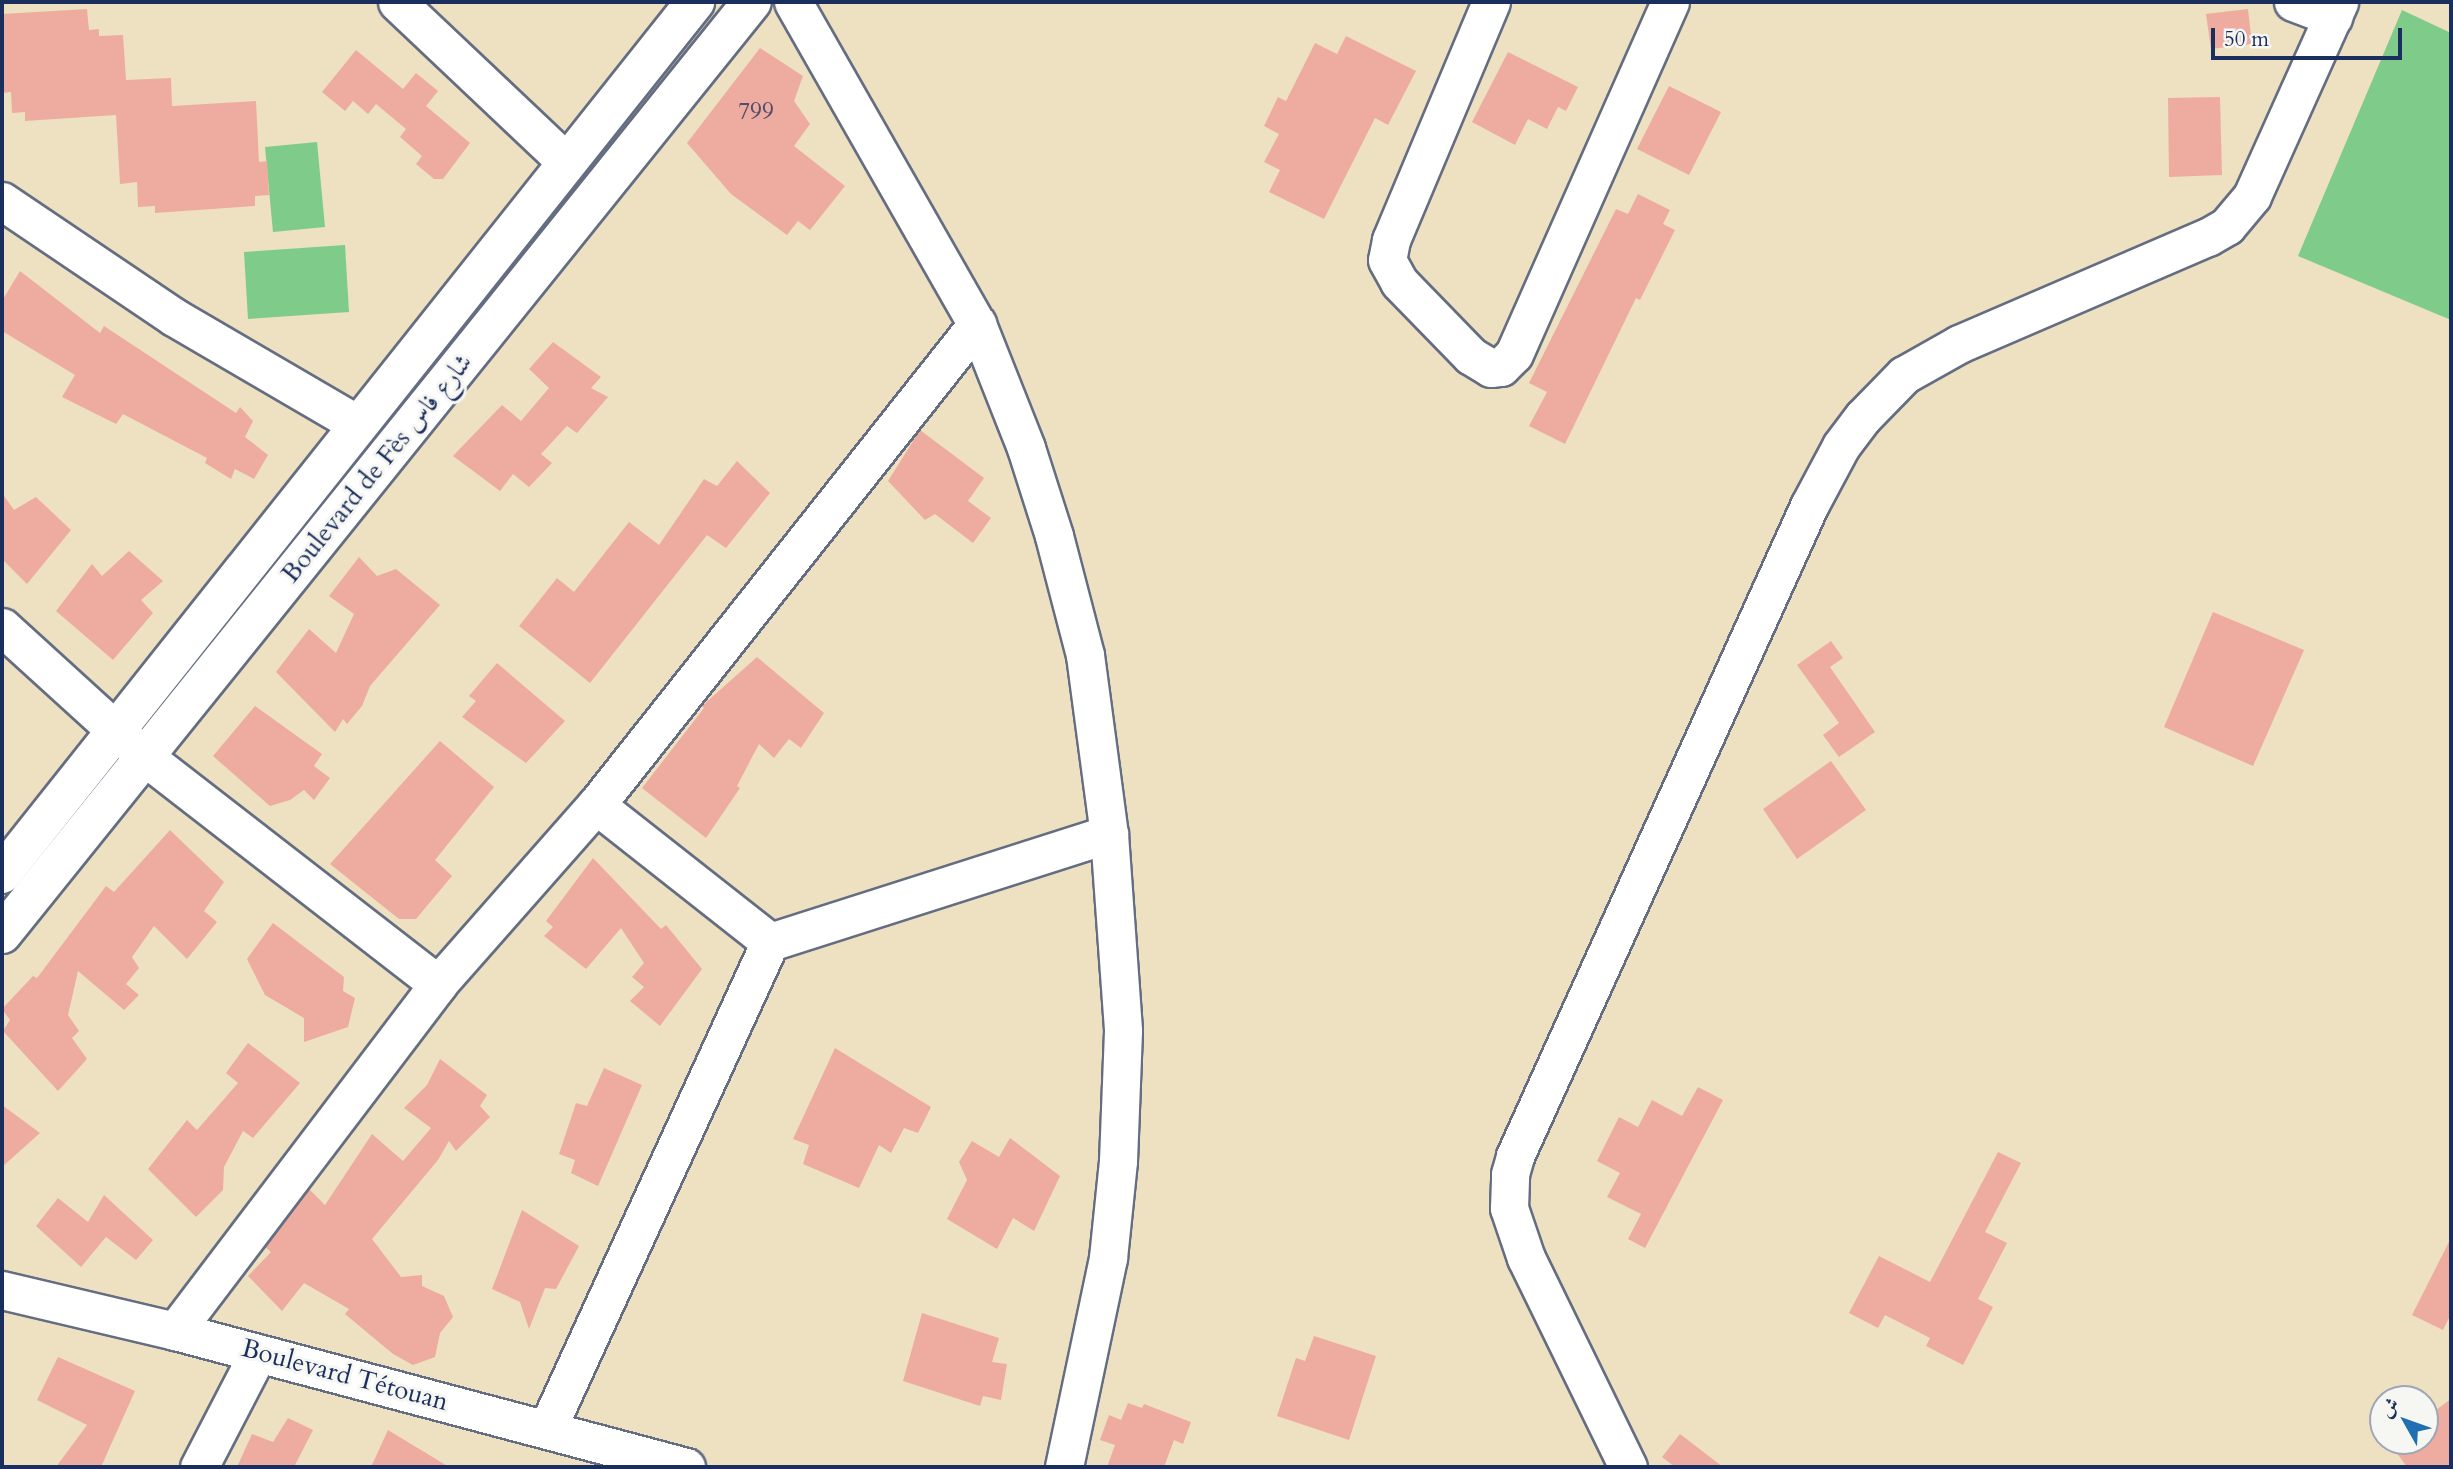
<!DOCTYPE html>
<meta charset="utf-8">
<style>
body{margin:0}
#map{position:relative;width:2453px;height:1469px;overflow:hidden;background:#ede1c1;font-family:Cardo,Amiri,serif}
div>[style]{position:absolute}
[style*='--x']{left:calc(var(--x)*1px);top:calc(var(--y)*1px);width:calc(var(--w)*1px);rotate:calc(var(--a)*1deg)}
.green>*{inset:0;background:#7fcb89}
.building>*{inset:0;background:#eeaca0}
.roads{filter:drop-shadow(2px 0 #646d81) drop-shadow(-2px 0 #646d81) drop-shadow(0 2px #646d81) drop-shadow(0 -2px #646d81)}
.minor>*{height:37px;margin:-18.5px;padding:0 18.5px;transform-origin:18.5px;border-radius:18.5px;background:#fff}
.major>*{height:38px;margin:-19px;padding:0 19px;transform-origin:19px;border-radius:19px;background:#fff}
span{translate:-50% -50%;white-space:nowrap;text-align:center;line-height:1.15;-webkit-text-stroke:6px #f6f6f2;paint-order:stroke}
.number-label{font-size:23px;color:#504e6e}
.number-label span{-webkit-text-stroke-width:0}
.street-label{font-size:26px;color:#1b2f5e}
.frame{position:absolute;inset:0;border:4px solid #1b2f5e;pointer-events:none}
.north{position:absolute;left:2369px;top:1385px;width:70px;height:70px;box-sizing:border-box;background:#f6f6f2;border:2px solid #9ea6b7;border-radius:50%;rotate:310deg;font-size:19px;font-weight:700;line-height:28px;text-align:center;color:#1b2f5e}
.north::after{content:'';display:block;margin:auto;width:24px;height:32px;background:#1f6fb2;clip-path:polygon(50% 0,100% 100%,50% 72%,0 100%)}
.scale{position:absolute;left:2211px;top:28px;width:191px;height:32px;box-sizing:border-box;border:4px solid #1b2f5e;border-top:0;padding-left:9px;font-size:21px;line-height:24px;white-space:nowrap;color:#1b2f5e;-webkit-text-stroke:5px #f6f6f2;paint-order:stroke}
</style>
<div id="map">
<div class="green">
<i style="clip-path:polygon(2402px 10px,2451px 33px,2451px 320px,2298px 256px)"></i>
<i style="clip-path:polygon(317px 142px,325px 227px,273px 232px,265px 147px)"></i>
<i style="clip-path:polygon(345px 245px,349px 312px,248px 319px,244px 252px)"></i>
</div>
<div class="building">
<i style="clip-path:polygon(87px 9px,89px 30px,99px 29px,99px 36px,123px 35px,126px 80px,171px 78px,172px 106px,256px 101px,259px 162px,267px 161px,269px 195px,255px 196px,255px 206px,155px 213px,155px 206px,138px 207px,137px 182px,120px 184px,116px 115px,25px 121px,25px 112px,12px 113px,11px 92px,2px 93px,2px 14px)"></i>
<i style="clip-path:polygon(2248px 9px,2252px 44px,2211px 49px,2206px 14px)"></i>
<i style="clip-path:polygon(1346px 36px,1416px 71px,1388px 125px,1375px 118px,1324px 219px,1269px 192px,1280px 170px,1264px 162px,1279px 134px,1264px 126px,1278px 97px,1286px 101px,1315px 43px,1337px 54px)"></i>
<i style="clip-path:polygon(760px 48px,803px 76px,794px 101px,810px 124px,794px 146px,845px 186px,810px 230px,798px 221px,787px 235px,731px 194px,687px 143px)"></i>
<i style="clip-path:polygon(356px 50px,403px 89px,416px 73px,438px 91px,426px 106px,470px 143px,443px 179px,434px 179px,416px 164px,422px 156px,400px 137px,406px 129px,376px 104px,368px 114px,353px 101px,345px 111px,322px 92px)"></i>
<i style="clip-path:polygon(1508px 52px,1578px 87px,1566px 111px,1558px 107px,1547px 129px,1528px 119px,1515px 145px,1472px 122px)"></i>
<i style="clip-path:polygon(1669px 86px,1721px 112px,1689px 175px,1637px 149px)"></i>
<i style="clip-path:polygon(2220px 97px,2222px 175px,2169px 177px,2168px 98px)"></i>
<i style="clip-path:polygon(1638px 194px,1670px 210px,1663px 224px,1675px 230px,1640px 300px,1636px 298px,1565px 444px,1529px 426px,1547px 392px,1529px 383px,1616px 209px,1628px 214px)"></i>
<i style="clip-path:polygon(20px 271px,100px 333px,104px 326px,236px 413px,240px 407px,253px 421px,245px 437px,268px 455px,254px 479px,235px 469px,231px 479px,205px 463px,207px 458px,123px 414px,116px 424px,62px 397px,75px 375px,2px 331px,2px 301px)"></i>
<i style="clip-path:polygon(553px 342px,601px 377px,591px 388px,608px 397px,577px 433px,567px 426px,541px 454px,552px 463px,529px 487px,513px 474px,500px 491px,453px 456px,502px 405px,521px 421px,549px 388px,529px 369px)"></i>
<i style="clip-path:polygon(920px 430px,984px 478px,968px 501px,991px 518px,973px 543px,935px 514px,925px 520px,888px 481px)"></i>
<i style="clip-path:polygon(737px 461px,770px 493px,726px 548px,707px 535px,590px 683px,519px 626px,557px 578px,574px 592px,629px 522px,659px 545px,704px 479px,717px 486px)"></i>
<i style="clip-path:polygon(2px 493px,14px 510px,36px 497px,71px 530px,27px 584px,2px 559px)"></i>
<i style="clip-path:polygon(129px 551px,163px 581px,141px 600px,153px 613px,113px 660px,56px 611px,92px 564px,102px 576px)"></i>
<i style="clip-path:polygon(359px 557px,377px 576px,396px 569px,440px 605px,370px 686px,362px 706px,347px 724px,343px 719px,335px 732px,276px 672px,309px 629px,336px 653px,354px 614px,329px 596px)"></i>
<i style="clip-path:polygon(2213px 612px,2304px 650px,2253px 766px,2164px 727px)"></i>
<i style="clip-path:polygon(1831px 641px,1843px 658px,1830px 667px,1875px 732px,1839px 757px,1823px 735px,1839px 723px,1797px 665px)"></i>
<i style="clip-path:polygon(757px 657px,824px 713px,801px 748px,789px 739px,774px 758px,759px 744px,737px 786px,740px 788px,706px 838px,642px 788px,704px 708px,702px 706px)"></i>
<i style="clip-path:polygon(497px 663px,565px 721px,526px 763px,462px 717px,476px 701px,469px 696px)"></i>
<i style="clip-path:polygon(255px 706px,322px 754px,314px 766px,330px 778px,314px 800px,304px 790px,290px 800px,270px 806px,213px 756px)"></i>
<i style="clip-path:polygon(440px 741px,494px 787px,435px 860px,452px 876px,416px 919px,399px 919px,330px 864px)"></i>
<i style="clip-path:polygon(1831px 761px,1866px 810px,1797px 859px,1763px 809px)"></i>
<i style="clip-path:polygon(170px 830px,224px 882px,204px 911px,217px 922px,187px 959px,154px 926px,132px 957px,139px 968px,126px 984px,139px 995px,124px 1010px,78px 971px,68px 1015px,79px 1031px,72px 1038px,87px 1059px,58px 1091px,3px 1031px,10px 1020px,2px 1009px,33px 976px,37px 978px,106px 886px,114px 892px)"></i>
<i style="clip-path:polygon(593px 858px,661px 929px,666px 925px,702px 969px,660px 1026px,630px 1001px,644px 987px,632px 977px,644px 963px,621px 928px,586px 969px,544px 936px,553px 927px,546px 921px)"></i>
<i style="clip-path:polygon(273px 923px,344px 977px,343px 991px,355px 998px,348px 1027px,304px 1042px,304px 1018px,265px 995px,247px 959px)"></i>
<i style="clip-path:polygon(248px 1043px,300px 1083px,253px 1138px,243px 1131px,224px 1167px,223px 1190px,196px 1217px,148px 1169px,187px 1120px,197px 1130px,238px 1083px,226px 1073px)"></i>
<i style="clip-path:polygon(835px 1048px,931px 1107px,918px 1133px,904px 1128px,891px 1153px,879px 1145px,859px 1188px,803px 1164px,809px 1145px,793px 1139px)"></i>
<i style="clip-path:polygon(440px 1059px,487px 1095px,480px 1106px,490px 1117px,456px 1151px,449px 1141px,438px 1160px,372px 1239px,401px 1277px,422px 1275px,422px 1286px,444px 1296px,453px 1317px,440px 1333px,435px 1357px,413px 1365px,393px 1354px,345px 1314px,349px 1309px,304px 1283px,282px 1311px,248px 1276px,271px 1252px,265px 1247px,309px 1189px,325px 1205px,372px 1134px,403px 1161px,431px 1128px,404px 1108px,427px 1085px)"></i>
<i style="clip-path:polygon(604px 1068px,642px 1085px,598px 1186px,571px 1173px,575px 1160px,559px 1154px,576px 1103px,587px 1106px)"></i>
<i style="clip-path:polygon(1698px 1087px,1723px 1100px,1645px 1248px,1628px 1239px,1641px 1214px,1607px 1197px,1620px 1173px,1597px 1161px,1619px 1117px,1638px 1127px,1652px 1100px,1682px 1116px)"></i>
<i style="clip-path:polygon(2px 1105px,40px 1133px,2px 1167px)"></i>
<i style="clip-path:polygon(1010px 1138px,1060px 1176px,1034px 1231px,1013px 1218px,997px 1249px,947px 1219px,967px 1180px,959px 1162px,972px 1141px,999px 1157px)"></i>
<i style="clip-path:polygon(1998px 1152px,2021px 1163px,1985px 1232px,2007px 1243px,1978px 1299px,1993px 1307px,1963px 1365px,1926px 1346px,1930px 1338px,1885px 1315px,1878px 1328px,1849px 1313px,1879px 1256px,1930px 1282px)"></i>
<i style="clip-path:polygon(104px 1195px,153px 1240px,136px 1260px,106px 1237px,81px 1267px,36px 1226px,58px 1198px,88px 1222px)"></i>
<i style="clip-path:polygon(522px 1210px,579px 1246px,556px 1289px,545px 1288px,529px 1329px,520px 1302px,492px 1289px)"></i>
<i style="clip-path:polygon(2451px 1238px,2451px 1314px,2443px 1330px,2412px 1315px)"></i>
<i style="clip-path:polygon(922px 1313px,999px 1338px,992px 1362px,1007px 1364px,1001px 1400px,983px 1396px,980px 1406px,903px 1381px)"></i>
<i style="clip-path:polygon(1314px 1336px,1376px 1356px,1349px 1440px,1277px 1416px,1296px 1358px,1305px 1361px)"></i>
<i style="clip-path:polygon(58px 1357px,135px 1391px,101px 1467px,56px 1467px,87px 1425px,37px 1400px)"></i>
<i style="clip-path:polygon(2451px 1399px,2451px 1467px,2407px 1467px,2388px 1441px,2425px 1441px,2425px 1418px)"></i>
<i style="clip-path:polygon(1128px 1403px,1142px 1408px,1144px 1404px,1191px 1422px,1183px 1444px,1174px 1440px,1164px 1467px,1107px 1467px,1115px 1445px,1100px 1440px,1109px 1415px,1121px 1420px)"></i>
<i style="clip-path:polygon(288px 1418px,313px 1430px,294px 1467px,237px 1467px,252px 1434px,273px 1442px)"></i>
<i style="clip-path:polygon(388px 1430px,449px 1467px,371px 1467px)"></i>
<i style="clip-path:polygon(1680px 1434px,1723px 1467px,1675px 1467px,1662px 1457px)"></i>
</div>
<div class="roads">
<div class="minor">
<i style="--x:397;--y:2;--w:233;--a:43.4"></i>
<i style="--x:793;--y:2;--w:371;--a:60.3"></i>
<i style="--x:977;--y:324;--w:133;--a:68.4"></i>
<i style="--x:1026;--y:448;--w:92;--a:72.3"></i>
<i style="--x:1054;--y:536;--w:123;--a:75.4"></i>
<i style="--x:1085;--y:655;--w:181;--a:82.4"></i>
<i style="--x:1109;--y:834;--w:197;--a:85.9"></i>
<i style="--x:1123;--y:1031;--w:130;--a:92.2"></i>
<i style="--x:1118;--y:1161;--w:98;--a:95.9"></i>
<i style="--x:1108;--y:1258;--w:214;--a:101.9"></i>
<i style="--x:1491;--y:2;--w:258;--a:112.8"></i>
<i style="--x:1391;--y:240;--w:20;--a:101"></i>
<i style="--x:1387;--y:260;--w:25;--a:61"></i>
<i style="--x:1399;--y:282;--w:103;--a:45.8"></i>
<i style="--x:1471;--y:356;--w:23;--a:31"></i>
<i style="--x:1491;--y:368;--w:10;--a:-6"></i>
<i style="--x:1501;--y:367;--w:18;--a:-45"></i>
<i style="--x:1514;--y:354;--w:385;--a:-66.1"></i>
<i style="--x:2293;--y:2;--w:43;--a:20.6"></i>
<i style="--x:2;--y:201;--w:207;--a:34"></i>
<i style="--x:174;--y:317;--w:212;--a:30.3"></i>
<i style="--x:2;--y:627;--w:193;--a:42.3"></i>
<i style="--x:145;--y:757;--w:371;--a:37.8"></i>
<i style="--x:596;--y:805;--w:221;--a:38.2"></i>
<i style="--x:2;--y:1290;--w:178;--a:13.3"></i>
<i style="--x:175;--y:1331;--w:529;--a:14.9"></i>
<i style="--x:175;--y:1331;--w:435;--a:-52.8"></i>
<i style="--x:438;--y:984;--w:239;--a:-48.6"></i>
<i style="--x:596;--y:805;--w:614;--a:-51.62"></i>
<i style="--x:547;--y:1429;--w:536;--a:-65.4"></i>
<i style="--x:770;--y:942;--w:356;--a:-17.7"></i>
<i style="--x:199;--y:1467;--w:128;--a:-62.6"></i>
<i style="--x:1628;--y:1467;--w:233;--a:-116"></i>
<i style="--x:1526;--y:1258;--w:53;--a:-108.8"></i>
<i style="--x:1509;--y:1208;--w:34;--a:-88"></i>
<i style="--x:1510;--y:1174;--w:19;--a:-74"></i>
<i style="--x:1515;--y:1156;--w:713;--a:-65.66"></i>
<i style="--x:1809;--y:506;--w:68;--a:-61.9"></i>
<i style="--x:1841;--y:446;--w:36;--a:-53"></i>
<i style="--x:1863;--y:417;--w:59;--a:-45.7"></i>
<i style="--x:1904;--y:375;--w:63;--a:-29.4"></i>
<i style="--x:1959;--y:344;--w:271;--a:-23.3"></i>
<i style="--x:2208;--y:237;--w:22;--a:-30"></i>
<i style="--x:2227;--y:226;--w:39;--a:-50"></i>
<i style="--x:2252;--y:196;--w:213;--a:-65.8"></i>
</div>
<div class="major">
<i style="--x:2;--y:874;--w:1114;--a:-51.52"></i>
<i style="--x:2;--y:934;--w:1196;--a:-51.18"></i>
</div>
</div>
<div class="number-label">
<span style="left:756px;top:112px">799</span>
</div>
<div class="street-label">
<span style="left:377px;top:468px;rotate:-51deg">Boulevard de Fès شارع فاس</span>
<span style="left:345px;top:1375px;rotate:15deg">Boulevard Tétouan</span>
</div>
<div class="frame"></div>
<div class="north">ش</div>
<div class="scale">50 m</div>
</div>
